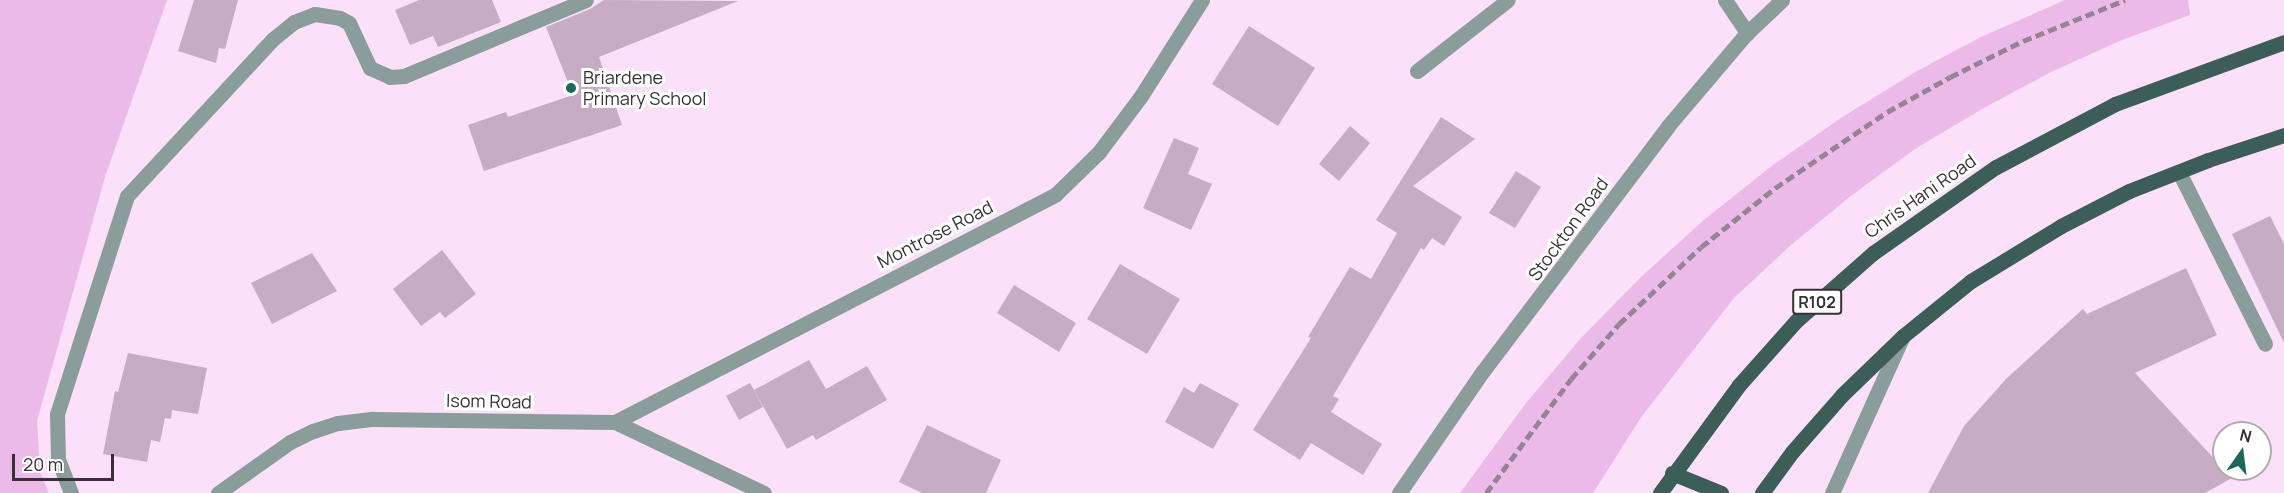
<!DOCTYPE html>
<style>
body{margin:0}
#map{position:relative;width:2284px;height:493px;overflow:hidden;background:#fce0fa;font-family:Manrope,sans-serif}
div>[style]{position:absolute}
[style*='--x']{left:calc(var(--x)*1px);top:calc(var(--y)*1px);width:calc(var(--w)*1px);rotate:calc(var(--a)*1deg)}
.green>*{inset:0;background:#ecbae8}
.building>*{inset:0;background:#c7acc4}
.lane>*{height:15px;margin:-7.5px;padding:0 7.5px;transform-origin:7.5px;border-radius:7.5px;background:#8b9d9a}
.street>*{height:15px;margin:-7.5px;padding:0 7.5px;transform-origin:7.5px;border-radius:7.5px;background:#8b9d9a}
.primary>*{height:15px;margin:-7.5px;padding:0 7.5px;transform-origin:7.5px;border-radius:7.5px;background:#3d5d58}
.rail>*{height:4.5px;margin-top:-2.25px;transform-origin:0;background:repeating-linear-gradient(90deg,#968395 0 9px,transparent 0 13.5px)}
.dots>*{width:16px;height:16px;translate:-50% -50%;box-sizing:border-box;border:3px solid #fff;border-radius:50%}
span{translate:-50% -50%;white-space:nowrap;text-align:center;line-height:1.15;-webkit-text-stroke:6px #fff;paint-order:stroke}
.shield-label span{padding:2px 4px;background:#fff;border:2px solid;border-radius:4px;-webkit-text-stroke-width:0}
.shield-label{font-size:16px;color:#3a2f39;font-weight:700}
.poi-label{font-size:18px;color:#3a2f39}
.left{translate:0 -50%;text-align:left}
.street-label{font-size:18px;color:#3a2f39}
.north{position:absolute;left:2212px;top:421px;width:60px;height:60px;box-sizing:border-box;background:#fff;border:2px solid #b0acb0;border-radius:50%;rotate:14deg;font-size:16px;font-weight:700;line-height:24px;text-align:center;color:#3a2f39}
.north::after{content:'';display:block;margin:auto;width:21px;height:27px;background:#1d675e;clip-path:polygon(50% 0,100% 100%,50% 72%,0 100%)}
.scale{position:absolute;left:12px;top:454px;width:102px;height:27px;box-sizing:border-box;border:3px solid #3a2f39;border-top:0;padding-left:8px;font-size:18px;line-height:21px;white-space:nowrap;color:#3a2f39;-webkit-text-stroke:4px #fff;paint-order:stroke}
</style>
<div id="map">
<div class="green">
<i style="clip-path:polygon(0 0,167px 0,105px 177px,37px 421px,40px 472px,49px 493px,0 493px)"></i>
<i style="clip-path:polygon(2065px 0,2188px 0,2190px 15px,2122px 40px,2051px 72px,1982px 109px,1915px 149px,1852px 195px,1791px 245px,1734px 298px,1642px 416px,1593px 493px,1460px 493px,1526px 403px,1581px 338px,1642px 276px,1705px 219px,1773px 165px,1844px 116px,1917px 71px,1981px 37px)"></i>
</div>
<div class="building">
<i style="clip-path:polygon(194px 0,238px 0,225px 49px,219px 48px,216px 63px,178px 51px)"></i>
<i style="clip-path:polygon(419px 0,492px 0,501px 22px,438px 47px,433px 36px,410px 45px,395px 10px)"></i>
<i style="clip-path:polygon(604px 0,738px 1px,599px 57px,622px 125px,484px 171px,468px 125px,506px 112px,508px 117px,573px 95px,546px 27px,590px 9px)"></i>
<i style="clip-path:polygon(1249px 26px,1315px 68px,1278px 126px,1212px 84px)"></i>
<i style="clip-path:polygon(1441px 117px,1475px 139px,1413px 186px,1462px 217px,1444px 246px,1432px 238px,1424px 250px,1421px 248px,1333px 396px,1339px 399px,1331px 412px,1382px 444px,1363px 475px,1311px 443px,1300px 460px,1253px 430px,1311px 338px,1308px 337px,1350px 267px,1371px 279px,1397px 233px,1376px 220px)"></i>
<i style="clip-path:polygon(1350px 126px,1370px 143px,1339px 181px,1319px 164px)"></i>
<i style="clip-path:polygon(1174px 138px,1199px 148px,1188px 174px,1212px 184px,1191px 230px,1143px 208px)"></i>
<i style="clip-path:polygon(1516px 171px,1541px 187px,1515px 228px,1489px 213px)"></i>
<i style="clip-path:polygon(2270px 216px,2284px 244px,2284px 343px,2232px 234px)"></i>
<i style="clip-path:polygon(442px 250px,476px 294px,445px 318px,440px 312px,421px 326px,393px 289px)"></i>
<i style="clip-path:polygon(312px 253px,337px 291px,272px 324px,251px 283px)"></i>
<i style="clip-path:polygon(1120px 264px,1180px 299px,1147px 354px,1087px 319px)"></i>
<i style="clip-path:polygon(2186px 268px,2217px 335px,2135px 373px,2232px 478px,2205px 493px,1928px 493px,1964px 426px,2007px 378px,2083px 309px,2087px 314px)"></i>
<i style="clip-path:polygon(1014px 285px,1076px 323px,1059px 352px,997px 313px)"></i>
<i style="clip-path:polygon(128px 353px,207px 368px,198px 414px,172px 410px,171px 419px,165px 418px,160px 442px,151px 440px,147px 462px,103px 454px,115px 391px,118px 392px)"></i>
<i style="clip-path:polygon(809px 360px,826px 389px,867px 366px,887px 400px,816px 440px,813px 435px,787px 449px,754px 390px)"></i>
<i style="clip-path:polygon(750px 383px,763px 407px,739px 420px,726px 396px)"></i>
<i style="clip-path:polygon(1200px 383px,1239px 404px,1213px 449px,1165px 422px,1184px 387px,1194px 393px)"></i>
<i style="clip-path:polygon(927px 425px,1001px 460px,986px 493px,922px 493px,899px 482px)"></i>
</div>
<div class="lane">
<i style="--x:2179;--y:172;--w:192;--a:63.4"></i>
<i style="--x:127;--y:196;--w:214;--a:-47.1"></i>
<i style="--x:273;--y:39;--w:27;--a:-39"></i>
<i style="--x:294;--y:22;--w:22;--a:-21"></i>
<i style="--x:315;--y:14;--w:25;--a:9"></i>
<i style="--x:340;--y:18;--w:10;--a:29"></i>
<i style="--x:349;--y:23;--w:50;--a:65"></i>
<i style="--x:370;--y:68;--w:22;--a:24"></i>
<i style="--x:390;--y:77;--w:14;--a:-4"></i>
<i style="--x:404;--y:76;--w:197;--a:-22.7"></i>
<i style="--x:1832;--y:493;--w:172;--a:-65.7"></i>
</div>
<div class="street">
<i style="--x:1725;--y:0;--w:40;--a:56"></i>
<i style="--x:1417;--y:71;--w:115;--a:-38"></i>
<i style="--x:615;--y:422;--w:496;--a:-27.3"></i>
<i style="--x:1056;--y:194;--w:60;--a:-44.3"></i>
<i style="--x:1099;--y:152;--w:70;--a:-53.1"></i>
<i style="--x:1141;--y:96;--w:114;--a:-57.6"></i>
<i style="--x:71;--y:493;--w:36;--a:-111"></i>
<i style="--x:58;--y:459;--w:45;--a:-91.3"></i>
<i style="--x:57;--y:414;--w:229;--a:-72.2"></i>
<i style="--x:218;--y:493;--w:88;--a:-35.3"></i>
<i style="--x:290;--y:442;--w:25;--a:-26"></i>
<i style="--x:313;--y:431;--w:26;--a:-18"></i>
<i style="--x:338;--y:423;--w:35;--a:-7"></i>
<i style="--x:373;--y:419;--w:242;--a:0.7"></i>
<i style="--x:615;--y:422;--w:165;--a:25.5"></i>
<i style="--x:1399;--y:493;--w:148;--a:-55.5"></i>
<i style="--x:1483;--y:371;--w:307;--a:-52.9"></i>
<i style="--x:1668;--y:126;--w:122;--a:-49.7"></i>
<i style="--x:1747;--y:33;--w:48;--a:-43.3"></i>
</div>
<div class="primary">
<i style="--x:1672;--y:473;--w:53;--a:22.2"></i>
<i style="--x:1660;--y:493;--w:134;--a:-53.8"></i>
<i style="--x:1739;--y:385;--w:87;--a:-48.3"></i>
<i style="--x:1797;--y:320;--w:101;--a:-41.4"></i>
<i style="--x:1873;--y:253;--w:150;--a:-35"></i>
<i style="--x:1996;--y:167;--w:135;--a:-27.9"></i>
<i style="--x:2115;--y:104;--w:180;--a:-20.1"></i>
<i style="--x:1762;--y:493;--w:51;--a:-53.8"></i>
<i style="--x:1792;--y:452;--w:76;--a:-48.7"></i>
<i style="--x:1842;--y:395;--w:85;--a:-44"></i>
<i style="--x:1903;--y:336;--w:87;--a:-39"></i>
<i style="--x:1971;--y:281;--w:105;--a:-31.4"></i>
<i style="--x:2061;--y:226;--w:76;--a:-27.2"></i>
<i style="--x:2129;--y:191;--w:85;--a:-21.4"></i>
<i style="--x:2208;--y:160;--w:80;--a:-18.2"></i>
</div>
<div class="rail">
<i style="--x:1486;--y:493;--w:142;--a:-53.3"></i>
<i style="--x:1571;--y:379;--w:73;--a:-48.9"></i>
<i style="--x:1619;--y:324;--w:112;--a:-43.2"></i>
<i style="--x:1701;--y:247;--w:95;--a:-38.6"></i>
<i style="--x:1775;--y:188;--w:135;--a:-34.2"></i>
<i style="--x:1887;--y:112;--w:72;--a:-29.1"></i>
<i style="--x:1950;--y:77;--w:81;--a:-26.3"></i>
<i style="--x:2023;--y:41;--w:110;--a:-21.9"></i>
</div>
<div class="dots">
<i style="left:571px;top:88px;background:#1d675e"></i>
</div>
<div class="shield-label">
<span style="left:1817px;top:302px">R102</span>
</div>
<div class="poi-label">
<span class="left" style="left:583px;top:88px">Briardene<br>Primary School</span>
</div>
<div class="street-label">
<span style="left:1920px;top:196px;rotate:-35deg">Chris Hani Road</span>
<span style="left:1568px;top:229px;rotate:-54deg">Stockton Road</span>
<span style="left:935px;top:234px;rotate:-27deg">Montrose Road</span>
<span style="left:489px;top:401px;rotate:1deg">Isom Road</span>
</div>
<div class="north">N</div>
<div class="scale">20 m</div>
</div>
